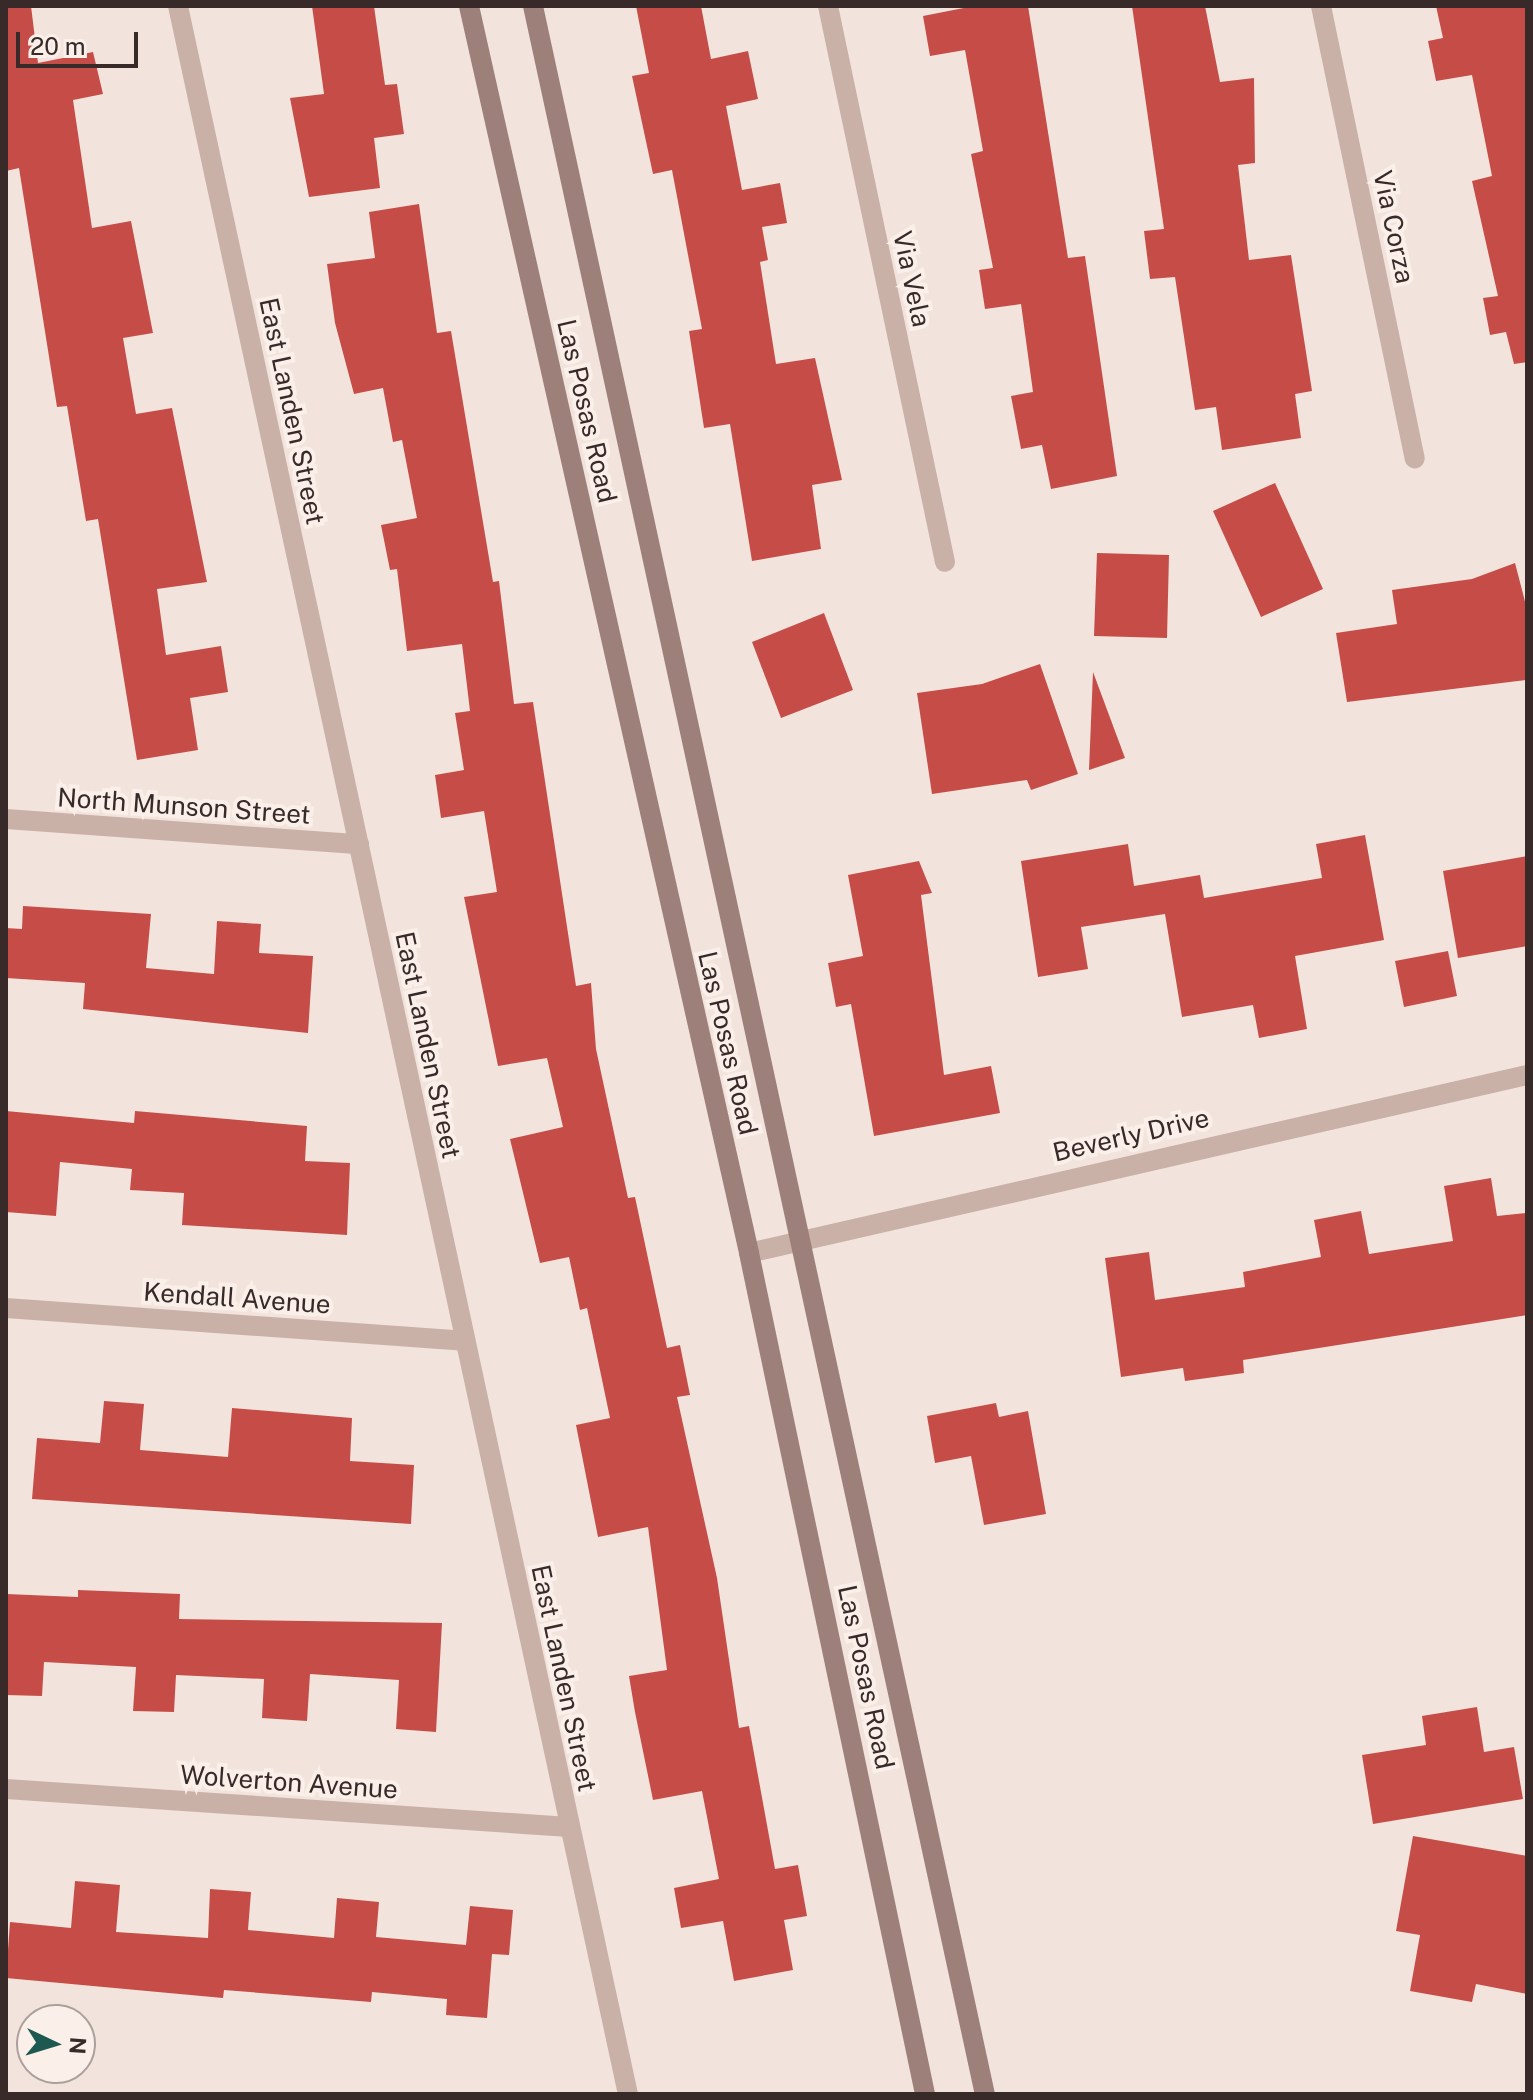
<!DOCTYPE html>
<style>
body{margin:0}
#map{position:relative;width:1533px;height:2100px;overflow:hidden;background:#f2e4dd;font-family:"Public Sans",sans-serif}
div>[style]{position:absolute}
[style*='--x']{left:calc(var(--x)*1px);top:calc(var(--y)*1px);width:calc(var(--w)*1px);rotate:calc(var(--a)*1deg)}
.building>*{inset:0;background:#c64d47}
.minor>*{height:20px;margin:-10px;padding:0 10px;transform-origin:10px;border-radius:10px;background:#cab1a8}
.secondary>*{height:20px;margin:-10px;padding:0 10px;transform-origin:10px;border-radius:10px;background:#9e807a}
span{translate:-50% -50%;white-space:nowrap;text-align:center;line-height:1.15;-webkit-text-stroke:8px #faefe9;paint-order:stroke}
.street-label{font-size:26px;color:#372a29}
.frame{position:absolute;inset:0;border:8px solid #372a29;pointer-events:none}
.north{position:absolute;left:16px;top:2004px;width:80px;height:80px;box-sizing:border-box;background:#faefe9;border:2px solid #aca09c;border-radius:50%;rotate:94deg;font-size:22px;font-weight:700;line-height:32px;text-align:center;color:#372a29}
.north::after{content:'';display:block;margin:auto;width:28px;height:36px;background:#1e5951;clip-path:polygon(50% 0,100% 100%,50% 72%,0 100%)}
.scale{position:absolute;left:16px;top:32px;width:122px;height:36px;box-sizing:border-box;border:4px solid #372a29;border-top:0;padding-left:10px;font-size:24px;line-height:28px;white-space:nowrap;color:#372a29;-webkit-text-stroke:6px #faefe9;paint-order:stroke}
</style>
<div id="map">
<div class="building">
<i style="clip-path:polygon(6px 6px,31px 6px,38px 63px,93px 52px,103px 94px,73px 100px,92px 228px,131px 221px,153px 333px,123px 338px,136px 414px,172px 408px,207px 582px,157px 589px,166px 655px,221px 646px,228px 692px,190px 698px,198px 750px,137px 760px,98px 519px,86px 521px,67px 406px,57px 407px,19px 168px,6px 171px)"></i>
<i style="clip-path:polygon(312px 6px,374px 6px,385px 85px,397px 84px,404px 134px,374px 138px,380px 188px,309px 197px,290px 98px,324px 94px)"></i>
<i style="clip-path:polygon(636px 6px,701px 6px,711px 59px,748px 51px,758px 99px,726px 106px,742px 190px,780px 183px,787px 223px,762px 227px,768px 260px,760px 262px,776px 364px,815px 358px,842px 480px,812px 485px,821px 549px,752px 561px,730px 424px,704px 428px,689px 331px,702px 329px,672px 170px,653px 174px,632px 76px,649px 73px)"></i>
<i style="clip-path:polygon(974px 6px,1028px 6px,1068px 258px,1085px 256px,1117px 476px,1051px 489px,1042px 445px,1021px 449px,1011px 396px,1033px 392px,1021px 304px,985px 309px,979px 270px,993px 268px,971px 154px,983px 151px,965px 50px,930px 56px,923px 16px)"></i>
<i style="clip-path:polygon(1132px 6px,1205px 6px,1220px 82px,1254px 78px,1255px 163px,1238px 165px,1249px 260px,1291px 255px,1312px 391px,1295px 394px,1301px 438px,1222px 450px,1216px 407px,1195px 410px,1175px 277px,1150px 279px,1144px 231px,1164px 229px)"></i>
<i style="clip-path:polygon(1436px 6px,1527px 6px,1527px 362px,1514px 364px,1506px 332px,1490px 335px,1483px 298px,1498px 296px,1472px 181px,1492px 176px,1472px 75px,1436px 81px,1428px 41px,1443px 38px)"></i>
<i style="clip-path:polygon(419px 204px,437px 333px,451px 331px,493px 582px,499px 581px,514px 704px,533px 702px,576px 986px,591px 983px,596px 1049px,628px 1198px,635px 1197px,667px 1348px,680px 1345px,690px 1395px,677px 1397px,717px 1578px,739px 1728px,749px 1726px,775px 1869px,798px 1865px,807px 1916px,784px 1920px,793px 1970px,734px 1981px,723px 1921px,681px 1928px,674px 1888px,719px 1879px,702px 1791px,653px 1800px,635px 1712px,629px 1676px,667px 1670px,648px 1527px,598px 1537px,576px 1425px,610px 1418px,587px 1308px,580px 1310px,569px 1257px,540px 1263px,510px 1139px,563px 1127px,547px 1058px,498px 1066px,464px 897px,497px 892px,484px 811px,441px 818px,435px 775px,464px 770px,455px 713px,470px 711px,462px 644px,407px 651px,397px 569px,390px 570px,381px 525px,417px 518px,402px 440px,393px 442px,383px 388px,354px 394px,335px 323px,327px 264px,375px 258px,369px 212px)"></i>
<i style="clip-path:polygon(1275px 483px,1323px 589px,1261px 617px,1213px 511px)"></i>
<i style="clip-path:polygon(1097px 553px,1169px 555px,1167px 638px,1094px 636px)"></i>
<i style="clip-path:polygon(1515px 563px,1527px 609px,1527px 680px,1347px 702px,1336px 633px,1397px 624px,1392px 590px,1472px 579px)"></i>
<i style="clip-path:polygon(824px 613px,853px 690px,781px 718px,752px 642px)"></i>
<i style="clip-path:polygon(1040px 664px,1078px 774px,1031px 790px,1027px 780px,932px 794px,917px 693px,982px 684px)"></i>
<i style="clip-path:polygon(1093px 672px,1125px 758px,1089px 770px)"></i>
<i style="clip-path:polygon(1365px 835px,1384px 940px,1295px 956px,1307px 1029px,1259px 1038px,1253px 1005px,1182px 1017px,1165px 914px,1081px 927px,1088px 969px,1038px 977px,1021px 861px,1128px 844px,1134px 886px,1200px 875px,1204px 898px,1322px 878px,1316px 844px)"></i>
<i style="clip-path:polygon(1527px 856px,1527px 946px,1458px 958px,1443px 871px)"></i>
<i style="clip-path:polygon(919px 861px,932px 893px,921px 895px,944px 1075px,991px 1066px,1000px 1113px,874px 1136px,851px 1004px,836px 1007px,828px 963px,863px 956px,848px 875px)"></i>
<i style="clip-path:polygon(23px 906px,151px 914px,146px 968px,214px 974px,217px 921px,261px 924px,259px 953px,313px 956px,308px 1033px,83px 1009px,85px 983px,6px 978px,6px 928px,22px 929px)"></i>
<i style="clip-path:polygon(1448px 951px,1457px 996px,1404px 1007px,1395px 961px)"></i>
<i style="clip-path:polygon(6px 1111px,134px 1123px,135px 1111px,307px 1126px,305px 1161px,350px 1163px,347px 1235px,182px 1225px,184px 1193px,130px 1190px,132px 1169px,60px 1162px,56px 1216px,6px 1212px)"></i>
<i style="clip-path:polygon(1491px 1178px,1497px 1216px,1527px 1213px,1527px 1315px,1243px 1360px,1244px 1373px,1185px 1381px,1183px 1368px,1121px 1377px,1105px 1258px,1149px 1252px,1155px 1300px,1245px 1287px,1243px 1272px,1321px 1257px,1314px 1220px,1361px 1211px,1369px 1254px,1453px 1241px,1444px 1186px)"></i>
<i style="clip-path:polygon(104px 1401px,144px 1404px,140px 1450px,228px 1457px,232px 1408px,352px 1418px,350px 1461px,414px 1465px,411px 1524px,32px 1499px,37px 1438px,100px 1443px)"></i>
<i style="clip-path:polygon(996px 1403px,999px 1417px,1028px 1411px,1046px 1514px,984px 1525px,971px 1456px,935px 1463px,927px 1416px)"></i>
<i style="clip-path:polygon(78px 1590px,180px 1594px,179px 1619px,442px 1623px,436px 1732px,396px 1729px,399px 1680px,310px 1674px,307px 1721px,262px 1718px,264px 1679px,176px 1675px,174px 1712px,133px 1711px,136px 1667px,44px 1662px,42px 1696px,6px 1695px,6px 1594px,78px 1597px)"></i>
<i style="clip-path:polygon(1477px 1707px,1484px 1752px,1514px 1747px,1523px 1799px,1373px 1824px,1362px 1755px,1426px 1745px,1422px 1716px)"></i>
<i style="clip-path:polygon(1413px 1836px,1527px 1856px,1527px 1994px,1476px 1984px,1472px 2002px,1410px 1991px,1420px 1935px,1396px 1931px)"></i>
<i style="clip-path:polygon(75px 1881px,120px 1885px,116px 1932px,208px 1938px,210px 1889px,251px 1892px,248px 1930px,334px 1938px,337px 1898px,379px 1902px,376px 1937px,466px 1945px,470px 1906px,513px 1910px,509px 1955px,492px 1954px,487px 2018px,446px 2015px,447px 1999px,372px 1992px,371px 2002px,224px 1990px,223px 1998px,6px 1978px,10px 1922px,71px 1928px)"></i>
</div>
<div class="minor">
<i style="--x:178;--y:6;--w:2136;--a:77.84"></i>
<i style="--x:828;--y:6;--w:568;--a:78.12"></i>
<i style="--x:1321;--y:6;--w:462;--a:78.3"></i>
<i style="--x:6;--y:819;--w:354;--a:4.1"></i>
<i style="--x:749;--y:1253;--w:798;--a:-12.89"></i>
<i style="--x:6;--y:1308;--w:459;--a:4.1"></i>
<i style="--x:6;--y:1789;--w:564;--a:3.86"></i>
</div>
<div class="secondary">
<i style="--x:469;--y:6;--w:1278;--a:77.34"></i>
<i style="--x:749;--y:1253;--w:859;--a:78.18"></i>
<i style="--x:533;--y:6;--w:2136;--a:77.79"></i>
</div>
<div class="street-label">
<span style="left:1394px;top:227px;rotate:78deg">Via Corza</span>
<span style="left:912px;top:279px;rotate:78deg">Via Vela</span>
<span style="left:292px;top:411px;rotate:78deg">East Landen Street</span>
<span style="left:587px;top:411px;rotate:77deg">Las Posas Road</span>
<span style="left:184px;top:806px;rotate:4deg">North Munson Street</span>
<span style="left:728px;top:1043px;rotate:77deg">Las Posas Road</span>
<span style="left:428px;top:1045px;rotate:78deg">East Landen Street</span>
<span style="left:1131px;top:1135px;rotate:-13deg">Beverly Drive</span>
<span style="left:237px;top:1298px;rotate:4deg">Kendall Avenue</span>
<span style="left:866px;top:1677px;rotate:78deg">Las Posas Road</span>
<span style="left:564px;top:1678px;rotate:78deg">East Landen Street</span>
<span style="left:289px;top:1782px;rotate:4deg">Wolverton Avenue</span>
</div>
<div class="frame"></div>
<div class="north">N</div>
<div class="scale">20 m</div>
</div>
